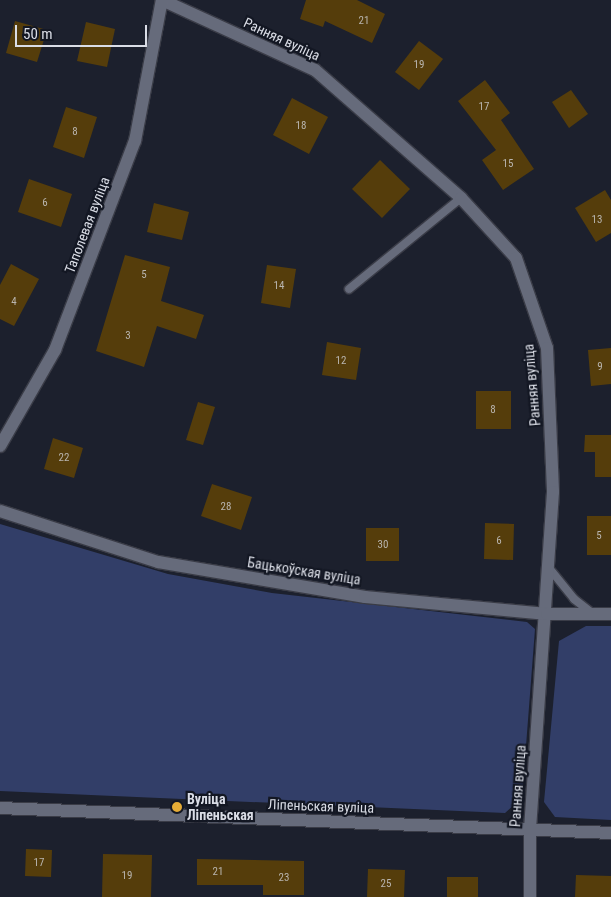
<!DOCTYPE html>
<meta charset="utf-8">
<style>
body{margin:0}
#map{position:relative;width:611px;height:897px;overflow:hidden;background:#1c202d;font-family:"Roboto Condensed",sans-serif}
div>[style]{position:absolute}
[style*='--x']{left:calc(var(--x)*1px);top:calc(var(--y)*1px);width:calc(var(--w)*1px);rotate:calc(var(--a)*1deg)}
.green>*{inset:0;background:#323e68}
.building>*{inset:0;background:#553d0b}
.roads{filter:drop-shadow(1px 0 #3a3c47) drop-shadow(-1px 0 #3a3c47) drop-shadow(0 1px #3a3c47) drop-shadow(0 -1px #3a3c47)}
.lane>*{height:8px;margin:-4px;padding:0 4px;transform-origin:4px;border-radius:4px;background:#666b7b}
.street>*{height:12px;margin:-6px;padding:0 6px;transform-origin:6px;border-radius:6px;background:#666b7b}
.dots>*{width:14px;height:14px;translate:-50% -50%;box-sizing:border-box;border:2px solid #131723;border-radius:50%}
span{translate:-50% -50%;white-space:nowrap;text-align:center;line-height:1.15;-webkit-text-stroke:4.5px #131723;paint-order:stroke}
.number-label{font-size:11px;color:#b9b5af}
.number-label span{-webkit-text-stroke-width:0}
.street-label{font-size:14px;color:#dadde6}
.poi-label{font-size:14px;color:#dadde6;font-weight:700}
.left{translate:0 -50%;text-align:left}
.scale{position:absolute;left:15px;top:25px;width:132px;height:22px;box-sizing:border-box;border:2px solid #dadde6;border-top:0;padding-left:6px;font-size:15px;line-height:18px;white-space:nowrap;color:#dadde6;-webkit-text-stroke:4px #131723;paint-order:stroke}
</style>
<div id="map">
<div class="green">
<i style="clip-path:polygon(0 524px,168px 574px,272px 593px,527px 622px,535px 629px,522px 798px,505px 813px,0 791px)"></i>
<i style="clip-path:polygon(586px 626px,611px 626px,611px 820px,555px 817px,544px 802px,559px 641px)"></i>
</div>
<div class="building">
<i style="clip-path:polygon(306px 0,357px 0,385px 14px,372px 43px,325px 21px,323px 27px,300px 19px)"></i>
<i style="clip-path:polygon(15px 21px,47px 30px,37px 62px,6px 53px)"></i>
<i style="clip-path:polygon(86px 22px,115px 29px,107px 67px,77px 61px)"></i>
<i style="clip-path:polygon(419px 41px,443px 59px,419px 90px,395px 72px)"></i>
<i style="clip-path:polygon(485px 80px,510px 113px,501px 120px,534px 169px,503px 190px,482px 160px,496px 150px,458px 101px)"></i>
<i style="clip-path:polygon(571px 90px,588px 114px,569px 128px,552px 102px)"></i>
<i style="clip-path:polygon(292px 98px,328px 117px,309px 154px,273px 135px)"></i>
<i style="clip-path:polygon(66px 107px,97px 117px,84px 158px,53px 147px)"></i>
<i style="clip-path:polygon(380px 160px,410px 189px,382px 218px,352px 189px)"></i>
<i style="clip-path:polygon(29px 179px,72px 194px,61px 227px,18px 212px)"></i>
<i style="clip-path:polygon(605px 190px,611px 200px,611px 233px,596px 242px,575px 208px)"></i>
<i style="clip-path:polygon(154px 203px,189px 212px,182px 240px,147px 232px)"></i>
<i style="clip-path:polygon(125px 255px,170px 267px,161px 301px,204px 315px,196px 339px,157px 326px,144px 367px,96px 351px)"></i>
<i style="clip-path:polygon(11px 264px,39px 279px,14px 326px,0 319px,0 285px)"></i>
<i style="clip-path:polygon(267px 265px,296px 269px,290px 308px,261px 303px)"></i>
<i style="clip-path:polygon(327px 342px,361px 348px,356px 380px,322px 375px)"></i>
<i style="clip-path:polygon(611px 348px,611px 384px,591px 386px,588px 350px)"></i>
<i style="clip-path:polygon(476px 391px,511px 391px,511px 429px,476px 429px)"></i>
<i style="clip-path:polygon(198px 402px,215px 407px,203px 445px,186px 440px)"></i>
<i style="clip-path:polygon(585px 435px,611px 435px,611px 477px,595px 477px,595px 452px,584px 452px)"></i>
<i style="clip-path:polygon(53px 438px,83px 448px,74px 478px,44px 469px)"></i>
<i style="clip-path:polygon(212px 484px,252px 497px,241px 530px,201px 516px)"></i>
<i style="clip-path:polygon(587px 516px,611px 516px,611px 555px,587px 555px)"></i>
<i style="clip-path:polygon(485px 523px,514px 524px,513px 560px,484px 559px)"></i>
<i style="clip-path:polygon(366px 528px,399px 528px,399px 561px,366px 561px)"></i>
<i style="clip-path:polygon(26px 849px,52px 850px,51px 877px,25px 876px)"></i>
<i style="clip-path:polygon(103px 854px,152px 855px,151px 897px,102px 897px)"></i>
<i style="clip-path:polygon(197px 859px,304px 861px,304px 895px,263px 895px,263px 885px,197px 885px)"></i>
<i style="clip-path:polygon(368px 869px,405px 870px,404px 897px,367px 897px)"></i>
<i style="clip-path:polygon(576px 875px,611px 876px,611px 897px,575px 897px)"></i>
<i style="clip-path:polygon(447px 877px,478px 877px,478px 897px,447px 897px)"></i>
</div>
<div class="roads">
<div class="lane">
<i style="--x:349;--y:289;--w:144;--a:-39.1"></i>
<i style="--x:549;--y:568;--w:40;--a:51"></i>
<i style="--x:574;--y:599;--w:24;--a:38"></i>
</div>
<div class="street">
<i style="--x:162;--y:0;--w:168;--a:24.6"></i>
<i style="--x:315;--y:70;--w:194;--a:41.2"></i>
<i style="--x:461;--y:198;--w:81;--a:47.5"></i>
<i style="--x:516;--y:258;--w:95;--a:71"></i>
<i style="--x:547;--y:348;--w:144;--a:87.6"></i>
<i style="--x:553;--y:492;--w:339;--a:93.9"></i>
<i style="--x:530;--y:830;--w:67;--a:90"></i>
<i style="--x:0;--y:446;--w:111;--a:-60.2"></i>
<i style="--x:55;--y:350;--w:224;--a:-69.1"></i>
<i style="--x:135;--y:141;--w:144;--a:-79.2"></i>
<i style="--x:0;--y:511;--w:166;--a:17.9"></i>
<i style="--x:158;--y:562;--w:210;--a:9.6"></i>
<i style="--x:365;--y:597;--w:183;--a:5.3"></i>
<i style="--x:547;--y:614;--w:64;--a:0"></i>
<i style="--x:0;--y:808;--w:612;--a:2.34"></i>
</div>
</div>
<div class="dots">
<i style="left:177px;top:807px;background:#e6ac36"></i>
</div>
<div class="number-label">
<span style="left:364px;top:21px">21</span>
<span style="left:419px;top:65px">19</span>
<span style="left:484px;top:107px">17</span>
<span style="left:301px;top:126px">18</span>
<span style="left:75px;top:132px">8</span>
<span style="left:508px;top:164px">15</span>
<span style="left:45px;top:203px">6</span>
<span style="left:597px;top:220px">13</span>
<span style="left:144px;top:275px">5</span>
<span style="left:279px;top:286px">14</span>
<span style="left:14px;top:302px">4</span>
<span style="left:128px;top:336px">3</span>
<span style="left:341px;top:361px">12</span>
<span style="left:600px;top:367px">9</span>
<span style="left:493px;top:410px">8</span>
<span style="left:64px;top:458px">22</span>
<span style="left:226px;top:507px">28</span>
<span style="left:599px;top:536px">5</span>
<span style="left:499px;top:541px">6</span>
<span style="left:383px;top:545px">30</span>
<span style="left:39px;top:863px">17</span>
<span style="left:218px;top:872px">21</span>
<span style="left:127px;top:876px">19</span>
<span style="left:284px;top:878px">23</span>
<span style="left:386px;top:884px">25</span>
</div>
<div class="street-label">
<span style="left:282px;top:39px;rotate:25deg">Ранняя вуліца</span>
<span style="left:87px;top:225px;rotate:-69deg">Таполевая вуліца</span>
<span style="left:532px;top:385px;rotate:-95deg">Ранняя вуліца</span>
<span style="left:304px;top:571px;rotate:9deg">Бацькоўская вуліца</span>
<span style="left:518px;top:786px;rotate:-86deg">Ранняя вуліца</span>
<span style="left:321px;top:806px;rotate:2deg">Ліпеньская вуліца</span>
</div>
<div class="poi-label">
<span class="left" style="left:187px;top:807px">Вуліца<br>Ліпеньская</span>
</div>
<div class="scale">50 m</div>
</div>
